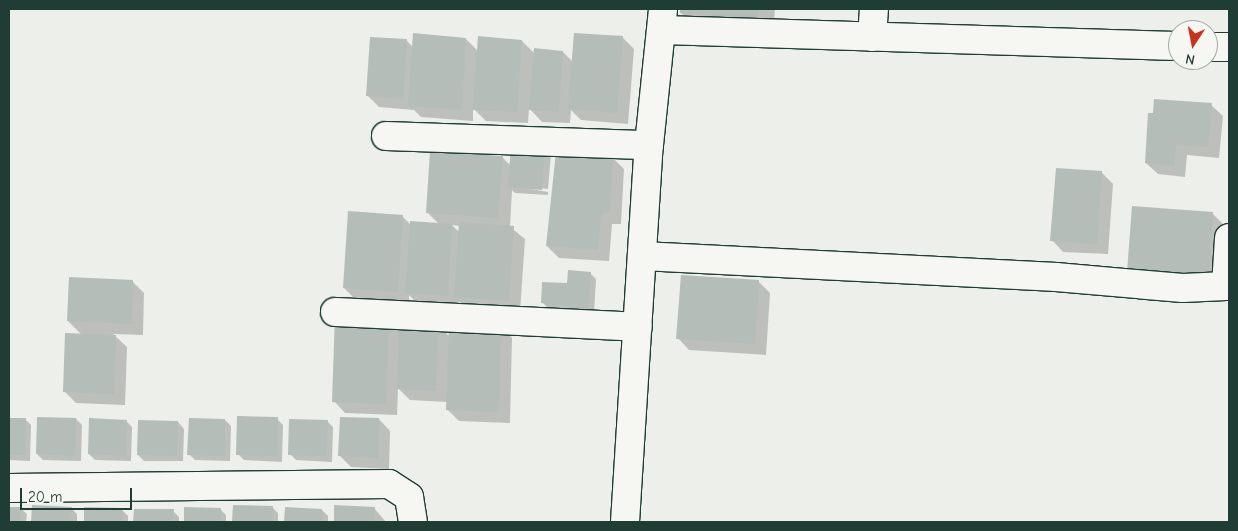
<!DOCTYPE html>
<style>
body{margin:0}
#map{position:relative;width:1238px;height:531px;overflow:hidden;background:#edefea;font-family:"Comic Neue",sans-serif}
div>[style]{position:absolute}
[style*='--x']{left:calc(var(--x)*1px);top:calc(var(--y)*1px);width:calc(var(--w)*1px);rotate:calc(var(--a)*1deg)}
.shadow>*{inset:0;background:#0003}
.building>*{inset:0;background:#b4bdb8}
.roads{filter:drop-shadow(1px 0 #1f3d34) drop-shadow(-1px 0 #1f3d34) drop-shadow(0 1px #1f3d34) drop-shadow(0 -1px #1f3d34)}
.minor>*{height:28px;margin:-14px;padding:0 14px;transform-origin:14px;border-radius:14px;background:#f6f6f2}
span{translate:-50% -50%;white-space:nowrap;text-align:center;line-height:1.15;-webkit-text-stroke:4.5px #f6f6f2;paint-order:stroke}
.frame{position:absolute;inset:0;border:10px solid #1f3d34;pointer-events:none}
.north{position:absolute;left:1168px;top:20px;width:50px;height:50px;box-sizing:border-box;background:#f6f6f2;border:1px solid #a0aca6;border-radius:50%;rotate:191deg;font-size:14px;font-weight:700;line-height:20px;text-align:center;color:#1f3d34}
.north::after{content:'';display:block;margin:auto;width:18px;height:22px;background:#c8321e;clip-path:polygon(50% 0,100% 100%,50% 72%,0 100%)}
.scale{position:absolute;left:20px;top:488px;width:112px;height:22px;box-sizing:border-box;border:2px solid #1f3d34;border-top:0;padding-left:6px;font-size:15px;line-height:18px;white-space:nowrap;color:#1f3d34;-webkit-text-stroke:4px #f6f6f2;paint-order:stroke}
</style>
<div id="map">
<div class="shadow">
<i style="clip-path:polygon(681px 9px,775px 9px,773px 34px,696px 28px,681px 13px)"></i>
<i style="clip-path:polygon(966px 9px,986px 9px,986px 10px)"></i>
<i style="clip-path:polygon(622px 37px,634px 49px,628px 124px,581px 120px,571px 110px,570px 123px,542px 122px,529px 108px,528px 123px,486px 121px,473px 108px,473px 121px,421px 117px,414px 110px,379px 107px,367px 95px,407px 41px,413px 47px,466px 39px,479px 52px,522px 41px,535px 54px,563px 52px,573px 62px)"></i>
<i style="clip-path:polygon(1211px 105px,1223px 116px,1219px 158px,1187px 155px,1185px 177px,1158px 174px,1146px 163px)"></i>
<i style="clip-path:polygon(evenodd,512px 146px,551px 154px,548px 189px,514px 186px,548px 192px,548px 195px,515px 193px,512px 190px,510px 227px,525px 239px,520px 312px,467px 309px,459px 301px,459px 306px,418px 304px,409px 295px,409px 303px,356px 300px,344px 288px,402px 216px,411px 225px,439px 224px,428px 213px,502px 157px,511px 166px,512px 146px,452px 225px,460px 226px,460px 233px,452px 225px)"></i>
<i style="clip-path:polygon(613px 158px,624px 169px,621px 224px,612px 224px,609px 261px,559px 258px,547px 246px)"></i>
<i style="clip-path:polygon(1101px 172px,1113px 184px,1108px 254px,1063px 252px,1052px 240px)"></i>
<i style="clip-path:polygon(1133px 207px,1212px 213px,1224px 225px,1219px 289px)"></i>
<i style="clip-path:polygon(590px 273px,596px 279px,594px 314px,548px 308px,542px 302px)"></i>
<i style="clip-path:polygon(132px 281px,144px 293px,143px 335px,113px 334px,127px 347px,125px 405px,76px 403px,64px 391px,82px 335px,68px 321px)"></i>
<i style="clip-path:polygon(758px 281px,770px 293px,766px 355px,689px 350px,678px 338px)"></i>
<i style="clip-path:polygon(336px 315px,438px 325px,450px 337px,500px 327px,512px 338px,510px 423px,459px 421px,448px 410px,448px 402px,410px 400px,398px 388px,397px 415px,345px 413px,334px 401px)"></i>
<i style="clip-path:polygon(9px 419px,25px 419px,31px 425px,30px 461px,9px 460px)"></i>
<i style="clip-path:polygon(76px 419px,82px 425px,81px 461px,43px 460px,37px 454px)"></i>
<i style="clip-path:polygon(277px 419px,283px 425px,282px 462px,244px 460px,238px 454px)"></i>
<i style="clip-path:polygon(379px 419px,390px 431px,389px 469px,351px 467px,340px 456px)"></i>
<i style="clip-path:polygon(225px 420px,231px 426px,230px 461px,195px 460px,189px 454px)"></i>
<i style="clip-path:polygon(126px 421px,132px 427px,131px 461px,95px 460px,89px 454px)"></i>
<i style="clip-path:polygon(327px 421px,333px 427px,332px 462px,296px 460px,290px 454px)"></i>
<i style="clip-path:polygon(178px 422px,184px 429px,183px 461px,144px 461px,138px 455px)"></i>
<i style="clip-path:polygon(234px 506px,272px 507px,278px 513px,278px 522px,234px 522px)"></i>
<i style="clip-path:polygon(33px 507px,71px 508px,77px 514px,77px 522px,33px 522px)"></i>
<i style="clip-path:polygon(336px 507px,374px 508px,386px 522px,335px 522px)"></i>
<i style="clip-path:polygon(9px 508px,20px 508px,27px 514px,26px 522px,9px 522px)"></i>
<i style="clip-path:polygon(85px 508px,122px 510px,128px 516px,128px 522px,85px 522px)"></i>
<i style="clip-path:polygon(185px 508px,220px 509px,226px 515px,226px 522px,185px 522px)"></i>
<i style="clip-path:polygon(286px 508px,322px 510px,328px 516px,328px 522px,285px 522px)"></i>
<i style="clip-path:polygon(135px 510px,173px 511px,179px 517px,179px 522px,135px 522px)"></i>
</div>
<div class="building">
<i style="clip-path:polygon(680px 9px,759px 9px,758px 19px,680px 13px)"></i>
<i style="clip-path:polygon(413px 33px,466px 38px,462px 110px,408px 106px)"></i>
<i style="clip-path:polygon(574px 33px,623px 36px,617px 113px,568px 109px)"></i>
<i style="clip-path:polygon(478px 36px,522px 40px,517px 112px,473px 110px)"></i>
<i style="clip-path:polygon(370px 37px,407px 39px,403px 99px,366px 96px)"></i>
<i style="clip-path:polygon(534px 48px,563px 51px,559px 112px,529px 110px)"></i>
<i style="clip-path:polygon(1154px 99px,1212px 103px,1208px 147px,1176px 145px,1174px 166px,1145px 163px,1148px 113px,1153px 113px)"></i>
<i style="clip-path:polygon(511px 145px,545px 147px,542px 190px,508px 187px)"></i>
<i style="clip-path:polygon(430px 151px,503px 156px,498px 218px,426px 213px)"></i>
<i style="clip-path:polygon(556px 152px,613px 156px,610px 213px,601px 213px,598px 250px,546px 246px)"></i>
<i style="clip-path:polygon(1056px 168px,1102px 171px,1097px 244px,1050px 241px)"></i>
<i style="clip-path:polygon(1132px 206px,1213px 212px,1208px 278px,1127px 272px)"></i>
<i style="clip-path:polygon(348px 211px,403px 215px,398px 292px,343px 288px)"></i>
<i style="clip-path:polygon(410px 221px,452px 224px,448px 296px,405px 293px)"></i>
<i style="clip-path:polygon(459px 222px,514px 226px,509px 301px,454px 297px)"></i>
<i style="clip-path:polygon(568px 270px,591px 272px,588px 309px,541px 303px,542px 282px,567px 283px)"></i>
<i style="clip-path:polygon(681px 275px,759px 280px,755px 344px,676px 339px)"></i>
<i style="clip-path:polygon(69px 277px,133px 280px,132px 324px,67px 321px)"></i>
<i style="clip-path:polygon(335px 314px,389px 316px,386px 404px,332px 402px)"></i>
<i style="clip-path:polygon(399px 322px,438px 323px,436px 391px,397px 389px)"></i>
<i style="clip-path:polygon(449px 324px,501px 325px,499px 412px,446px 410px)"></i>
<i style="clip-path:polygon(65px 333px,116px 335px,114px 394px,63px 392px)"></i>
<i style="clip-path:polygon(237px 416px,278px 417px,277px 456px,236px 455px)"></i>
<i style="clip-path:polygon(37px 417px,76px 418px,75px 456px,36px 454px)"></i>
<i style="clip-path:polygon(340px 417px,379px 418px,378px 458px,338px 456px)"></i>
<i style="clip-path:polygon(9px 418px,26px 418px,25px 455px,9px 455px)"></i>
<i style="clip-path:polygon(89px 418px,127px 420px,126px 456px,88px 454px)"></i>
<i style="clip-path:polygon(189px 418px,225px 419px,225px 456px,187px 455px)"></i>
<i style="clip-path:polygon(289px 419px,328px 420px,326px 456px,288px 455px)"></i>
<i style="clip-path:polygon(138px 420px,178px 421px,177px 456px,137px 455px)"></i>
<i style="clip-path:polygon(32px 505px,72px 507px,71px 522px,31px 522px)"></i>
<i style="clip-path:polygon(233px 505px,273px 506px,272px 522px,232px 522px)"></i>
<i style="clip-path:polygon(334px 505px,375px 507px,374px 522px,334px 522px)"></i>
<i style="clip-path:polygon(9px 507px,21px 507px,20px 522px,9px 522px)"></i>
<i style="clip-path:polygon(84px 507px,122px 508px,122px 522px,84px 522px)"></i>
<i style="clip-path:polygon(184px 507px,221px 508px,221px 522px,184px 522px)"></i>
<i style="clip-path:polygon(285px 507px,322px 509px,322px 522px,284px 522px)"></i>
<i style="clip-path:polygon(134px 509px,174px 509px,173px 522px,133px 522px)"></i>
</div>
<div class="roads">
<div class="minor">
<i style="--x:662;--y:30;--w:516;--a:1.78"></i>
<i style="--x:872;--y:37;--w:28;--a:-86"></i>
<i style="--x:1208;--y:47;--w:21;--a:0"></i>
<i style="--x:386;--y:136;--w:263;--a:2"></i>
<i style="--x:642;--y:256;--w:415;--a:2.9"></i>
<i style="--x:1056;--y:277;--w:127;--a:5"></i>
<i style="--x:1183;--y:288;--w:43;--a:-2.7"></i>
<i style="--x:1226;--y:286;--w:48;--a:-86.4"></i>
<i style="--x:335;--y:312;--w:303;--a:2.8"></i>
<i style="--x:9;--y:488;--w:380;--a:-0.6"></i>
<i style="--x:389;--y:484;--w:24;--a:33"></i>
<i style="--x:409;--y:497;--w:25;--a:81"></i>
<i style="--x:625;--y:522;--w:378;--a:-86.4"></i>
<i style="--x:649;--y:145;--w:137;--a:-84.1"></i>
</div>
</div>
<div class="frame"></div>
<div class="north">N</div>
<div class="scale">20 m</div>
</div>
